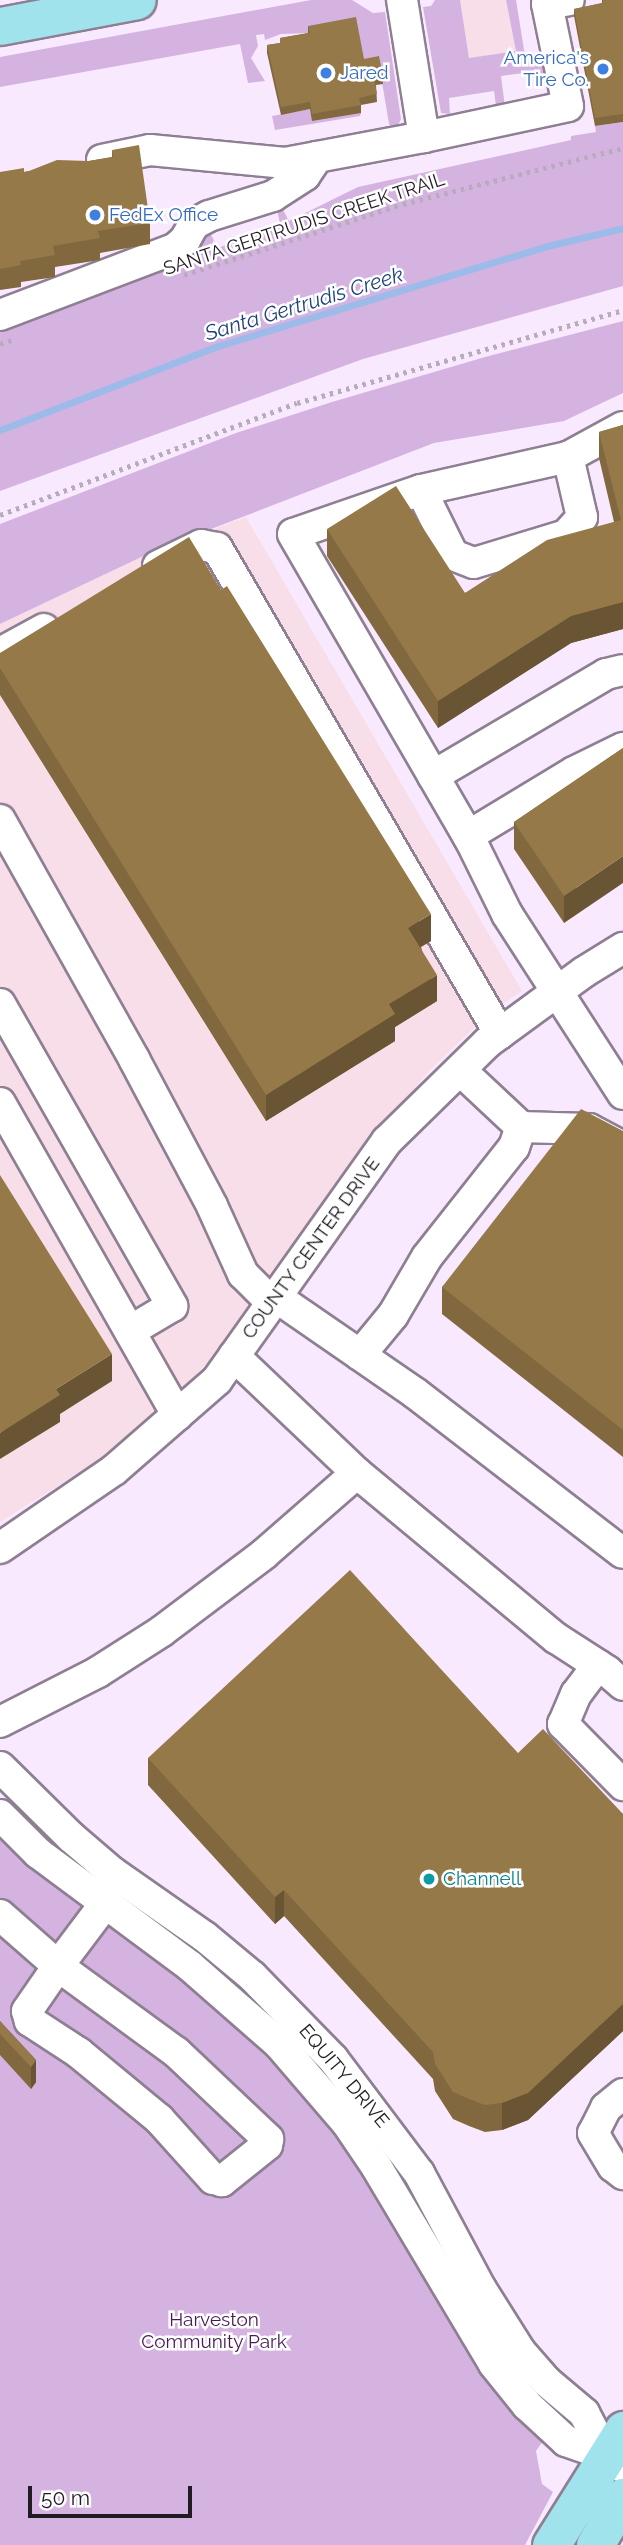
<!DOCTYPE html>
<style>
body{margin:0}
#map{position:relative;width:623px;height:2545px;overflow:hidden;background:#f9e9ff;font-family:Raleway,sans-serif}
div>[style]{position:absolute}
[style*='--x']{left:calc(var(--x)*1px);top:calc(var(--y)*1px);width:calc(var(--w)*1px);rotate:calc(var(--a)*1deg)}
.industrial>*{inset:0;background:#f7dee8}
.green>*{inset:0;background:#d5b3e1}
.stream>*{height:7px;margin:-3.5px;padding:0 3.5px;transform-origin:3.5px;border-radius:3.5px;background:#9dbbe9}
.path>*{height:4.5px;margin-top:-2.25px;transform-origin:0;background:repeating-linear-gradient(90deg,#b8abbc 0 3.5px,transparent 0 8.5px)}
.roads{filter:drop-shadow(2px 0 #8e7f92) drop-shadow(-2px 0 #8e7f92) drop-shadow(0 2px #8e7f92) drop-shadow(0 -2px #8e7f92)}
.minor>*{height:30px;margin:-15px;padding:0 15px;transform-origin:15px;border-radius:15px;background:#fff}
.major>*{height:37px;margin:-18.5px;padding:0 18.5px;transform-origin:18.5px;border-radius:18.5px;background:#a1e3ed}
.wall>*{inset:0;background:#81683f}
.shaded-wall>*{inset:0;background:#695533}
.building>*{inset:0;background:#967949}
.dots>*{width:19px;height:19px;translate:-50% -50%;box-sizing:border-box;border:4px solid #fff;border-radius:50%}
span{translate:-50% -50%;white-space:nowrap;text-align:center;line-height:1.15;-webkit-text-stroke:5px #fff;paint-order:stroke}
.shop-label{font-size:19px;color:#366cbe}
.right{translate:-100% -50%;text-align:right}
.left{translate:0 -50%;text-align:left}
.street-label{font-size:19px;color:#211b23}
.culture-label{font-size:19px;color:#0d838f}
.park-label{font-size:19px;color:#461c53}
.water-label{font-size:21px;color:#1e437b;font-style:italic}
.scale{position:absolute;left:28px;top:2486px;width:164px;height:32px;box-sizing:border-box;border:4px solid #211b23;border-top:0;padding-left:9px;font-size:21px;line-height:24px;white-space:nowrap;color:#211b23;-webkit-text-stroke:5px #fff;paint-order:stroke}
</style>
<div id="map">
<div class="industrial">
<i style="clip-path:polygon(460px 0,506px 0,516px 51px,469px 58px)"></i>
<i style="clip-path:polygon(246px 517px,522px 991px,492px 1011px,430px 1070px,373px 1140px,238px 1331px,174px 1397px,96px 1462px,0 1522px,0 624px,154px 551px)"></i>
</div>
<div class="green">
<i style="clip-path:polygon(311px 0,352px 0,373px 13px,385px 12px,401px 119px,397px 127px,393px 128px,389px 124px,379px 64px,363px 67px,309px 33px,281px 34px,265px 40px,264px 34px,256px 35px,258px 46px,251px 58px,265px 81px,248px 83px,240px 44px,0 87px,0 57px)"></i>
<i style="clip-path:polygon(435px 0,460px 0,469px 58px,516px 51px,506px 0,516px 0,526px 62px,544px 60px,546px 83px,542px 82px,540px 71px,501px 76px,505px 107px,496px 106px,494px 91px,449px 98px,450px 114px,441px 113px,423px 7px,431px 6px)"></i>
<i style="clip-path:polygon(310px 109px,361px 113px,360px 116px,275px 130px,272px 116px)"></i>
<i style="clip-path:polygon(623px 122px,623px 286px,363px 359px,0 491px,0 325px,203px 236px,209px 231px,218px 248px,280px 224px,277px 209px,282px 208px,289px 221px,358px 187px,571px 140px,571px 136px,596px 132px,595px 126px)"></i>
<i style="clip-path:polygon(623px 321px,623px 393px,564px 421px,434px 443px,154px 551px,0 624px,0 524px,236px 433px,332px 402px,485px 357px)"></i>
<i style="clip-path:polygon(0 1830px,247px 2027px,339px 2130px,474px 2362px,500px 2396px,545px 2438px,536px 2451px,542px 2484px,553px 2492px,525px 2545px,0 2545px)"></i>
</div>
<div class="stream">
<i style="--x:0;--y:430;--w:234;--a:-21.1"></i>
<i style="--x:218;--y:346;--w:344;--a:-16.9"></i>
<i style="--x:547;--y:246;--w:78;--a:-13.3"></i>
</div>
<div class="path">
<i style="--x:184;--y:275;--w:230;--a:-18"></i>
<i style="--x:403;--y:204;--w:227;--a:-14.3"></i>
<i style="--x:0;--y:344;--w:13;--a:-18"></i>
<i style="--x:0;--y:515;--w:317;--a:-20.7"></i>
<i style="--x:297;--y:403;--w:339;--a:-15.9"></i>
</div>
<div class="roads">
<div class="minor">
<i style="--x:424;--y:137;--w:147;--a:-12.1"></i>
<i style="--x:568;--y:106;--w:104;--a:-101.6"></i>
<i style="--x:547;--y:4;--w:22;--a:-10"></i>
<i style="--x:102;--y:160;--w:49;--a:-11.8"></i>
<i style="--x:150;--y:150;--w:136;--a:5.5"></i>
<i style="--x:285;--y:163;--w:141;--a:-10.6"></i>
<i style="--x:424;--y:137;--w:139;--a:-99.1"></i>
<i style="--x:0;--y:315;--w:188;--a:-20.8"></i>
<i style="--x:176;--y:248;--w:12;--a:-42"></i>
<i style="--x:185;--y:240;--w:18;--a:-61"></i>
<i style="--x:194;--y:224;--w:17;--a:-28"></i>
<i style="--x:209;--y:216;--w:67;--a:-17.4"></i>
<i style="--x:273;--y:196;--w:38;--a:-33"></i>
<i style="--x:305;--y:175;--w:22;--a:-56"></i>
<i style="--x:623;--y:427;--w:63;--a:151.4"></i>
<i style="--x:568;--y:457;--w:151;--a:167.3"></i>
<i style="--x:421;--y:490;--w:135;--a:161"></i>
<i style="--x:293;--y:534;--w:355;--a:59.9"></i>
<i style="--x:471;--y:841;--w:81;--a:63.7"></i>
<i style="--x:507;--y:914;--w:214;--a:57.2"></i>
<i style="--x:421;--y:490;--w:72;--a:63.8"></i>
<i style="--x:453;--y:555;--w:22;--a:21"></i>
<i style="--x:474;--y:563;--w:96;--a:-16.9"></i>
<i style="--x:566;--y:535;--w:24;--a:-48"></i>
<i style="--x:582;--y:517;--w:62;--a:-103.1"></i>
<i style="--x:158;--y:566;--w:48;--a:-26"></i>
<i style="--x:201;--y:545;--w:16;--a:11"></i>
<i style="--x:217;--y:548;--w:562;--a:59.79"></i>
<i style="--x:0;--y:653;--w:50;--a:-28.6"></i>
<i style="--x:433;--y:776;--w:201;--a:-30.5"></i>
<i style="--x:606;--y:674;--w:17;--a:-13"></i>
<i style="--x:0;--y:820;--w:274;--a:60.7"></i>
<i style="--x:134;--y:1059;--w:166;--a:62"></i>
<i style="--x:212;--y:1206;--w:75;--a:65.5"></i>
<i style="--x:243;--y:1274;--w:41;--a:45"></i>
<i style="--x:468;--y:836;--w:124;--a:-31.1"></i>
<i style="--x:574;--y:772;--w:55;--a:-26.1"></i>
<i style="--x:0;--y:1004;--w:348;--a:60.3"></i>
<i style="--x:172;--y:1306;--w:49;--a:149.2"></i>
<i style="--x:0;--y:1103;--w:359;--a:60.4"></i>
<i style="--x:521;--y:1127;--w:68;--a:1.7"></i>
<i style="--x:589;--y:1129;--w:38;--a:28"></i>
<i style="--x:276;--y:1297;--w:102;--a:34.6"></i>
<i style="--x:360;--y:1355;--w:52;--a:-50.5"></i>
<i style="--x:393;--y:1315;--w:67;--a:-59.6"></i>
<i style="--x:427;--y:1257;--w:140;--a:-51.7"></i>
<i style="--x:514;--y:1147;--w:21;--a:-71"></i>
<i style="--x:521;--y:1127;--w:83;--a:-136.9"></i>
<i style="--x:360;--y:1355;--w:67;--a:34.6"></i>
<i style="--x:415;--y:1393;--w:262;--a:37.6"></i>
<i style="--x:357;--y:1473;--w:259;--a:39.7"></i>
<i style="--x:556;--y:1638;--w:61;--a:32.9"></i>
<i style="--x:607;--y:1671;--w:21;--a:41"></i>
<i style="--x:0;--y:1548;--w:138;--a:-34.4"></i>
<i style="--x:114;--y:1470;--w:137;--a:-41.1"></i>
<i style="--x:217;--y:1380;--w:293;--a:-54.6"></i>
<i style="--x:387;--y:1141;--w:140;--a:-44.4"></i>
<i style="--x:487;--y:1043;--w:120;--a:-36.2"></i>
<i style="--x:584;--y:972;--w:46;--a:-31.6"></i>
<i style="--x:598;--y:1665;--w:36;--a:127"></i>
<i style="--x:576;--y:1694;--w:33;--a:113"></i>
<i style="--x:563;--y:1724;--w:86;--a:45.5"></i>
<i style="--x:0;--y:1722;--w:110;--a:-27"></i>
<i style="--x:98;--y:1672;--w:76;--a:-32.6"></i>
<i style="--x:162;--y:1631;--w:128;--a:-37"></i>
<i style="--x:264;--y:1554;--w:123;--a:-41.1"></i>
<i style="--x:357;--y:1473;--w:170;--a:-136.4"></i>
<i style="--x:0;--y:1767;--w:100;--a:44.6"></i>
<i style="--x:71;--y:1837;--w:54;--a:40.5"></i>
<i style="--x:112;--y:1872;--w:113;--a:35"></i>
<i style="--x:205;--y:1937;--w:61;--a:39.7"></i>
<i style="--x:252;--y:1976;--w:116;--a:45.7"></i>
<i style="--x:333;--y:2059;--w:143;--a:53"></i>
<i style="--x:419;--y:2173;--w:132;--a:61.9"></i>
<i style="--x:481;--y:2289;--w:73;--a:57.8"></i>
<i style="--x:520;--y:2351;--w:40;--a:49"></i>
<i style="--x:546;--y:2381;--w:50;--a:40.1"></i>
<i style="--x:584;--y:2413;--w:47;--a:62.4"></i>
<i style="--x:0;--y:1815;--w:54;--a:45"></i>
<i style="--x:38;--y:1853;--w:189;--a:36.6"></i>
<i style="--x:190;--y:1966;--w:118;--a:41.2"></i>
<i style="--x:279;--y:2044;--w:104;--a:49.3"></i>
<i style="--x:347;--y:2123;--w:52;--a:56"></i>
<i style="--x:376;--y:2166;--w:230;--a:59.2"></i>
<i style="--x:494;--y:2364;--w:53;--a:51.2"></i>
<i style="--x:527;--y:2405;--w:53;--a:42.7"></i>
<i style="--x:566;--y:2441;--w:42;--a:19.3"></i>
<i style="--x:606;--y:2455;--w:21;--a:37"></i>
<i style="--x:0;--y:1915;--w:77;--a:41.3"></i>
<i style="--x:58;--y:1966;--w:76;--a:-53"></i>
<i style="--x:58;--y:1966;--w:146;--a:36.1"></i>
<i style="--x:176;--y:2052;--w:127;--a:43.4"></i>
<i style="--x:268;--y:2139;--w:6;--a:99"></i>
<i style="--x:267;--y:2145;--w:58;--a:141.3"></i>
<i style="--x:222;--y:2181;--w:9;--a:-167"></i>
<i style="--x:213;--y:2179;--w:81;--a:-132"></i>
<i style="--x:159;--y:2119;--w:104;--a:-140.5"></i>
<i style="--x:79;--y:2053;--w:59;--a:-146.9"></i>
<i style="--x:30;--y:2021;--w:10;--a:-107"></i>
<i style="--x:27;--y:2011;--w:55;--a:-55.4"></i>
<i style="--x:623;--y:2094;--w:22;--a:141"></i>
<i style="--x:606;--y:2108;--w:28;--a:117"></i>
<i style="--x:593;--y:2133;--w:39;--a:59"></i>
<i style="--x:613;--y:2166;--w:13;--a:39"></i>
</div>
<div class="major">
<i style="--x:0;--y:26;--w:139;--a:-10.7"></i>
<i style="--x:551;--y:2545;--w:136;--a:-57.9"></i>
<i style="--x:595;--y:2545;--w:56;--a:-59.7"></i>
</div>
</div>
<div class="wall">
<i style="clip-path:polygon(602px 0,623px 0,623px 122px,595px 126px,574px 16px,574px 9px,602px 3px)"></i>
<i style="clip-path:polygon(308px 26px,364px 59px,383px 76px,383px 84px,376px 85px,377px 102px,361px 105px,361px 113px,312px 121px,310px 109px,281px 115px,267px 53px,267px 45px,280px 43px,280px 38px,308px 33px)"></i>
<i style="clip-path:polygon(112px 150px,150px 223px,150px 244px,100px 253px,100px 260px,55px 267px,55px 277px,21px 282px,21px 287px,0 290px,0 172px,24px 172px,112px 157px)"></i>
<i style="clip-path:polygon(623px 425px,623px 629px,571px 643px,438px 728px,327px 556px,327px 529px,465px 593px,614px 522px,599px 458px,599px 432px)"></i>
<i style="clip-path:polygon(221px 590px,431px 941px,421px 947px,437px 1001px,395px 1027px,395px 1041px,266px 1121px,0 695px,0 653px)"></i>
<i style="clip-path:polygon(623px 748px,564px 923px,514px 849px,514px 822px)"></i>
<i style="clip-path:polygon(623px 1131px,623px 1457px,442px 1314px,442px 1287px)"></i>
<i style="clip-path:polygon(518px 1753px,623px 1814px,623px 2031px,528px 2120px,502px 2130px,485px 2132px,469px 2126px,453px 2119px,435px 2091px,433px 2079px,284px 1916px,275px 1924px,148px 1785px,148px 1758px)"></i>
<i style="clip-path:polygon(0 2021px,36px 2060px,36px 2082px,31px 2089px,0 2055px)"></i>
</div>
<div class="shaded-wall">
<i style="clip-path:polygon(623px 602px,623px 629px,571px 643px,438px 728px,438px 701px,571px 616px)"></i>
<i style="clip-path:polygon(623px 856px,623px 883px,564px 923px,564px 896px)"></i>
<i style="clip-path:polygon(431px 914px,431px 941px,408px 954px,408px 928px)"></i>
<i style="clip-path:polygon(437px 975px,437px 1001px,395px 1027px,395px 1041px,266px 1121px,266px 1095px,389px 1004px)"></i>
<i style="clip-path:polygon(112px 1354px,112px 1381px,60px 1414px,60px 1422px,0 1459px,0 1433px,56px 1389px)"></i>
<i style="clip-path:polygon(284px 1890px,284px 1916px,275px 1924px,275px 1897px)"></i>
<i style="clip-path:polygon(623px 2004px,623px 2031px,528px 2120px,502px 2130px,502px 2103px)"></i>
<i style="clip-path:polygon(36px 2060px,36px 2082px,31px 2089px,31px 2067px)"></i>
</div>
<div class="building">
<i style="clip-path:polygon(603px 0,623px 0,623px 114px,595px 118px,574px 9px,603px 3px)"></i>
<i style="clip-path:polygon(356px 17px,364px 59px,379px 56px,383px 76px,374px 78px,377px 94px,359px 98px,361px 105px,312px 114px,310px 102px,281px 107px,267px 45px,280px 43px,280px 38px,310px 33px,308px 26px)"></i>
<i style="clip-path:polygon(139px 145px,150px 223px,98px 231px,100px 238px,53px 246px,55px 255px,20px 261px,21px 265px,0 269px,0 172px,24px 168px,24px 172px,29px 171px,57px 160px,89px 161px,113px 157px,112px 150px)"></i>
<i style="clip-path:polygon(623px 425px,623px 602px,571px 616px,438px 701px,327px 529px,396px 486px,465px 593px,547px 540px,621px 520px,599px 432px)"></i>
<i style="clip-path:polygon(189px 537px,221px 590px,227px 586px,431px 914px,408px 928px,437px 975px,389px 1004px,395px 1014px,266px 1095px,0 668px,0 653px)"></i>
<i style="clip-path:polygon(623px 748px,623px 856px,564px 896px,514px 822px)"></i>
<i style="clip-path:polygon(581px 1109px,623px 1131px,623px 1430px,442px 1287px)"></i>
<i style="clip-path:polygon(0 1175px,112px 1354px,56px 1389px,60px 1395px,0 1433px)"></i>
<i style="clip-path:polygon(350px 1570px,518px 1753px,543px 1729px,623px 1814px,623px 2004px,528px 2093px,502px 2103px,485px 2105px,469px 2099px,453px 2092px,435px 2064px,433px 2052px,284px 1890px,275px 1897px,148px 1758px)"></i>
<i style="clip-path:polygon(0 2021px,36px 2060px,31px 2067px,0 2034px)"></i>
</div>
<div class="dots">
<i style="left:603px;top:69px;background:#3f7fe0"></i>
<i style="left:326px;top:73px;background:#3f7fe0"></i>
<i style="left:95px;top:215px;background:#3f7fe0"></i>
<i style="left:429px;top:1879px;background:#0f9aa8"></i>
</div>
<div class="shop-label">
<span class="right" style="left:589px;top:69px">America's<br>Tire Co.</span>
<span class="left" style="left:340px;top:73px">Jared</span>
<span class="left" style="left:109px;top:215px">FedEx Office</span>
</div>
<div class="street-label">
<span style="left:304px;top:224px;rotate:-18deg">SANTA GERTRUDIS CREEK TRAIL</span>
<span style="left:311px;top:1248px;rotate:-54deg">COUNTY CENTER DRIVE</span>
<span style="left:344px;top:2076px;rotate:50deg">EQUITY DRIVE</span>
</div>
<div class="culture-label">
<span class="left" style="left:443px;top:1879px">Channell</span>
</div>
<div class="park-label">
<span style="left:214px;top:2331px">Harveston<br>Community Park</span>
</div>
<div class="water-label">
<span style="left:304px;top:304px;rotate:-17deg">Santa Gertrudis Creek</span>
</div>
<div class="scale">50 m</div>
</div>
